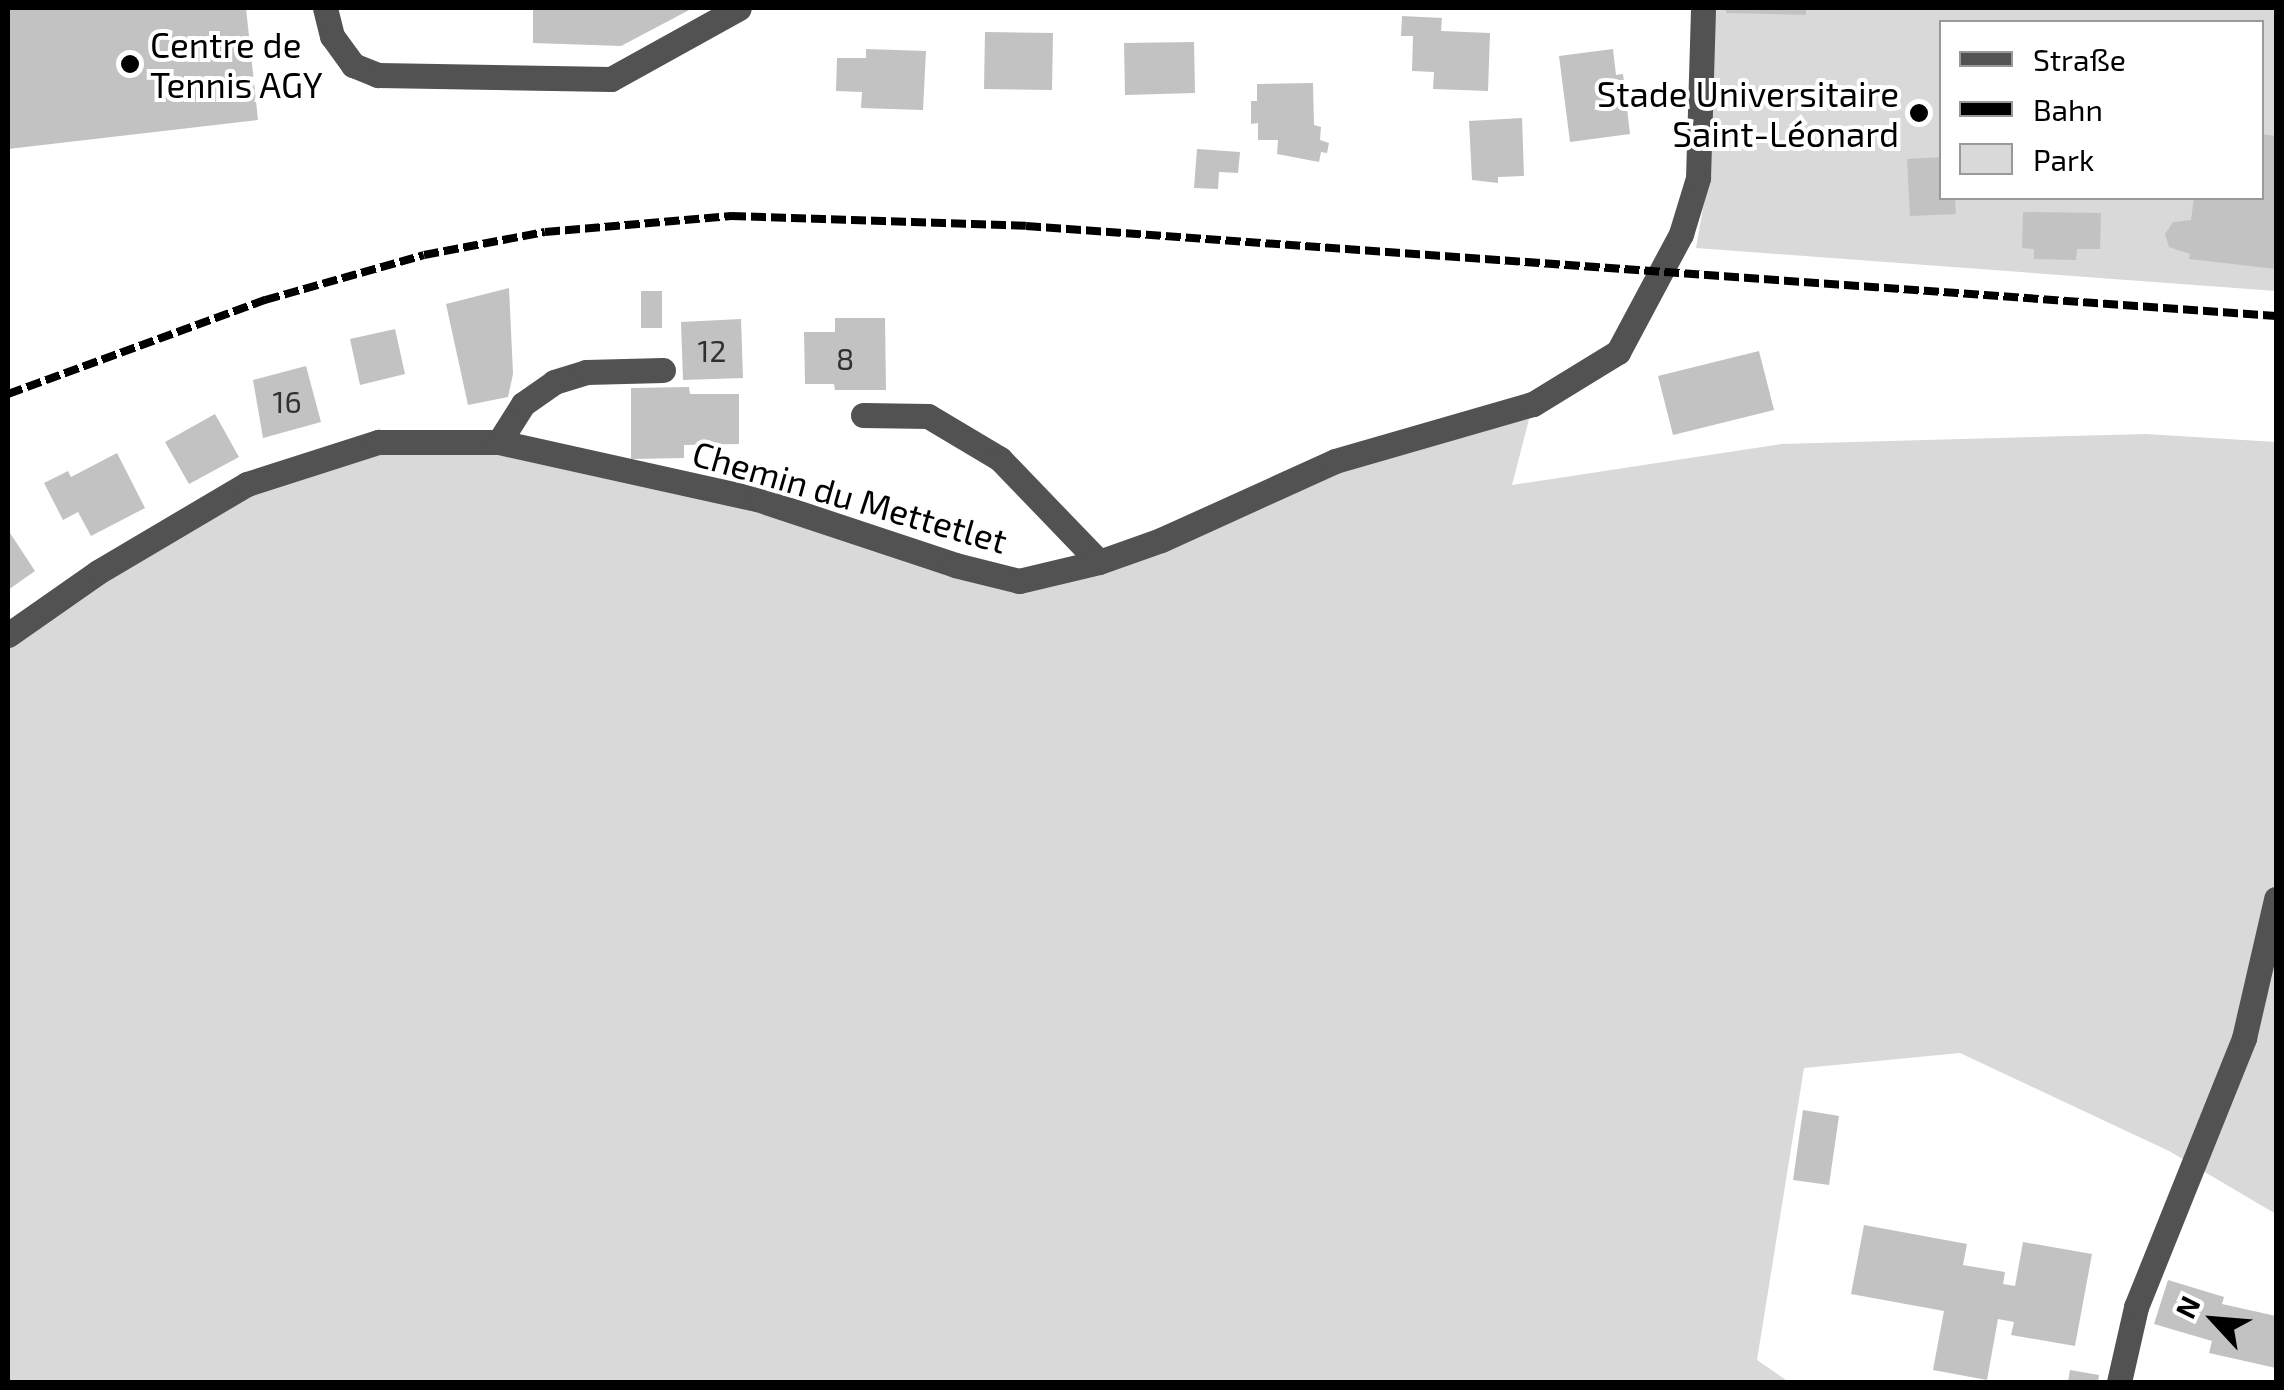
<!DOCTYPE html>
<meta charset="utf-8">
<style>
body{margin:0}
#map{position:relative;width:2284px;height:1390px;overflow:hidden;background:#fff;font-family:"Exo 2",sans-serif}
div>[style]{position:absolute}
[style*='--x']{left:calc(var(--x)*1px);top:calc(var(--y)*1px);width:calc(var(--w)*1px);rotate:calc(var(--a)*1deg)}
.green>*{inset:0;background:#d9d9d9}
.building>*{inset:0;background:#c2c2c2}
.minor>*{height:25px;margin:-12.5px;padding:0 12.5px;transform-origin:12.5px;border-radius:12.5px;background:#525252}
.rail>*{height:8px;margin-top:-4px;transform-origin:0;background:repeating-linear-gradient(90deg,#000 0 15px,transparent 0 20px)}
.dots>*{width:28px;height:28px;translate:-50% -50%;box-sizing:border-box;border:5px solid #fff;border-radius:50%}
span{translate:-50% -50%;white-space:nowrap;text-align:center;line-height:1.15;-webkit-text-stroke:8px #fff;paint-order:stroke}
.number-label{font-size:30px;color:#303030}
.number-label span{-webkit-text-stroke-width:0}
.poi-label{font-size:35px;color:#000}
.left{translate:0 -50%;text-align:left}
.right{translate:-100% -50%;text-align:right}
.street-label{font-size:35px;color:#000}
.frame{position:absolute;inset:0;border:10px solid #000;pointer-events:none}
.legend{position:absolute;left:1939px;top:20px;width:325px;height:180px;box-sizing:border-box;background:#fff;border:2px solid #999;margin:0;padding:12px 18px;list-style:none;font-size:30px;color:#000}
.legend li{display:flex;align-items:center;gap:20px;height:50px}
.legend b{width:50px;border:2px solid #999}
.north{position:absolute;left:2164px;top:1270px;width:100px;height:100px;-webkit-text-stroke:8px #fff;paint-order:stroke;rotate:296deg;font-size:28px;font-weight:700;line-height:40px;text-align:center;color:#000}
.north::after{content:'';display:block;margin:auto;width:35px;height:45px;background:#000;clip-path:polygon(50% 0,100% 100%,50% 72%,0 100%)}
</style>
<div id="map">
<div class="green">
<i style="clip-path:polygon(evenodd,1712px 8px,2276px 8px,2276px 291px,1696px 248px,1707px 185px,1712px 8px,1942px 22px,2262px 22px,2262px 198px,1942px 198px,1942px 22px)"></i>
<i style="clip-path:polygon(1533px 404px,1512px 485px,1781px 444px,2146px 434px,2276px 442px,2276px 1214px,2169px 1151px,1960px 1053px,1804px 1068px,1757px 1360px,1789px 1382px,8px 1382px,8px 635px,247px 484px,378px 442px,499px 442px,1019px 581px,1335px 461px)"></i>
</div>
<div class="building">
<i style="clip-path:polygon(8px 8px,246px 8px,258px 120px,8px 149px)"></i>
<i style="clip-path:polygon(533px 8px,693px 8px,621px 46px,533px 43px)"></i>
<i style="clip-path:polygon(1726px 8px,1806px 8px,1806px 15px,1726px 13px)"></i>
<i style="clip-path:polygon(1402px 16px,1442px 18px,1441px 31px,1490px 33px,1488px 91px,1433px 89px,1434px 72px,1412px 71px,1413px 36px,1401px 36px)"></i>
<i style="clip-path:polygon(985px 32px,1053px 33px,1052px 90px,984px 89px)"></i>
<i style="clip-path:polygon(1194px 42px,1195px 93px,1125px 95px,1124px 43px)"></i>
<i style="clip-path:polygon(866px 49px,926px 51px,923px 110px,861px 108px,862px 92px,836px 91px,837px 58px,866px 58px)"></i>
<i style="clip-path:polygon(1613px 49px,1616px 75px,1623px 74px,1630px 134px,1570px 142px,1559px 56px)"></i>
<i style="clip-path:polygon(1313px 83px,1314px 125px,1321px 127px,1320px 140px,1329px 143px,1327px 153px,1321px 152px,1319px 162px,1277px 154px,1278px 140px,1258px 140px,1258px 123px,1251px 124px,1251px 101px,1257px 101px,1257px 84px)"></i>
<i style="clip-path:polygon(1522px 118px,1524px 176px,1498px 177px,1498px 183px,1472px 180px,1469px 121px)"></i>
<i style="clip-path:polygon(2262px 134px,2276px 136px,2276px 269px,2189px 259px,2190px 254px,2169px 247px,2165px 234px,2173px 222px,2191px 220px,2194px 198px,2262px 198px)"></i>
<i style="clip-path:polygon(1197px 149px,1240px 152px,1238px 173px,1219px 172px,1218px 189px,1194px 188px)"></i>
<i style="clip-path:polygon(1942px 157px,1942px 198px,1955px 198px,1956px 214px,1910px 216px,1907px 159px)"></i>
<i style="clip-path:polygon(2023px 212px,2101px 213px,2100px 249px,2077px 249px,2076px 260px,2034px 259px,2034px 249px,2022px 248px)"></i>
<i style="clip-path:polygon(509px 288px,513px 374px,508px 397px,468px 405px,446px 304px)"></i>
<i style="clip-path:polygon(641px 291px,662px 291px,662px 328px,641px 328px)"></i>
<i style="clip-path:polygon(835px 318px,885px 318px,886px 390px,835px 390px,834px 384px,805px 384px,804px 332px,835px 332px)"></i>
<i style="clip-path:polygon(741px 319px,743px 378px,683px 380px,681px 322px)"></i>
<i style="clip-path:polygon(395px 329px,405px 374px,360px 385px,350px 339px)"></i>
<i style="clip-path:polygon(1759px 351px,1774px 410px,1673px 435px,1658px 376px)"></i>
<i style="clip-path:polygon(306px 366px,321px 422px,263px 438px,253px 380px)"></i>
<i style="clip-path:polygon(689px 387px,690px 394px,739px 394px,739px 444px,684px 445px,684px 458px,631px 459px,631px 388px)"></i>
<i style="clip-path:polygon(215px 414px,239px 457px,189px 484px,165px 442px)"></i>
<i style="clip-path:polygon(117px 453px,145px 508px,91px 536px,78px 512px,63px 520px,44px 483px,68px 471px,71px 477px)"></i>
<i style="clip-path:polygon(8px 530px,35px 571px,8px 590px)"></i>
<i style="clip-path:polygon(1803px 1110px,1839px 1116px,1829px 1185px,1793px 1180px)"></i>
<i style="clip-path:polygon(1864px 1225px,1967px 1244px,1963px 1265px,2005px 1272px,2003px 1284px,2015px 1286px,2023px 1242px,2092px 1254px,2075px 1346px,2011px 1335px,2014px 1322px,1998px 1319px,1987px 1380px,1933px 1370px,1944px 1311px,1851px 1294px)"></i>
<i style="clip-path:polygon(2168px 1280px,2224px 1297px,2222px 1304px,2276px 1316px,2276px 1368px,2209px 1353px,2212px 1341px,2154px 1324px)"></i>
<i style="clip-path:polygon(2070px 1370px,2099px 1375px,2098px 1382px,2068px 1382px)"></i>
</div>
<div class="minor">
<i style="--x:325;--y:8;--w:29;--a:76"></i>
<i style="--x:332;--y:36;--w:36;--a:54"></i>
<i style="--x:353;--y:65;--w:27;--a:22"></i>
<i style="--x:378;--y:75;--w:233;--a:1"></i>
<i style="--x:611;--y:79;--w:146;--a:-29"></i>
<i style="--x:863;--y:415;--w:65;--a:0.9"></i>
<i style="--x:928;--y:416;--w:84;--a:30.8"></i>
<i style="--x:1000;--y:459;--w:143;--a:46.1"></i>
<i style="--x:499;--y:442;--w:45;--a:-57.7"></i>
<i style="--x:523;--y:404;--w:38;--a:-35"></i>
<i style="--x:554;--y:382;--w:34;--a:-17"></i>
<i style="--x:586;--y:372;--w:77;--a:-1.5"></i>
<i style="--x:8;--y:635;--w:110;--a:-35"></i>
<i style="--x:98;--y:572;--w:173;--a:-30.6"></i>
<i style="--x:247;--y:484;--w:138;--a:-17.8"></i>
<i style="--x:378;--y:442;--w:121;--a:0"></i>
<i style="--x:499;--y:442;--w:264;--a:12.5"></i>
<i style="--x:757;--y:499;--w:209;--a:18.4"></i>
<i style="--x:955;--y:565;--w:66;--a:14"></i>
<i style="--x:1019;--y:581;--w:82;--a:-13.4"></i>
<i style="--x:1099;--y:562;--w:66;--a:-19.5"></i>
<i style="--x:1161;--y:540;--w:191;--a:-24.4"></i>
<i style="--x:1335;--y:461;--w:206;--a:-16.1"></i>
<i style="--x:1533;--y:404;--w:100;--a:-31.5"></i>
<i style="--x:1618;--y:352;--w:134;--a:-61.9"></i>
<i style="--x:1681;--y:234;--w:59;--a:-73.1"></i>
<i style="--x:1698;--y:178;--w:170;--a:-88.3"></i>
<i style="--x:2119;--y:1382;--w:77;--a:-77.2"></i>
<i style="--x:2136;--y:1307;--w:290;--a:-68.1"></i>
<i style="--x:2244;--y:1038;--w:143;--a:-77"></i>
</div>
<div class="rail">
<i style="--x:8;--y:394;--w:274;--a:-20.1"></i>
<i style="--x:265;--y:300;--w:165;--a:-15.8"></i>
<i style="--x:424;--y:255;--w:123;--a:-10.8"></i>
<i style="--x:545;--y:232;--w:187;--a:-4.9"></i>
<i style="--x:731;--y:216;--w:295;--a:1.9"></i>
<i style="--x:1026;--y:226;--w:1253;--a:4.12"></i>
</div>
<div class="dots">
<i style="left:130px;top:64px;background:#000"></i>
<i style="left:1919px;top:113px;background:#000"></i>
</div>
<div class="number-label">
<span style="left:712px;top:350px">12</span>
<span style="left:845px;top:358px">8</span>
<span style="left:287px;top:401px">16</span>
</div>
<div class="poi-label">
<span class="left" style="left:150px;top:64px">Centre de<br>Tennis AGY</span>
<span class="right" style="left:1899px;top:113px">Stade Universitaire<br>Saint-Léonard</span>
</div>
<div class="street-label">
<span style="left:850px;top:496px;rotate:16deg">Chemin du Mettetlet</span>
</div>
<div class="frame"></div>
<ul class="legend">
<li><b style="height:12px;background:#525252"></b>Straße</li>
<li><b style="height:12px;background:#000"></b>Bahn</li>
<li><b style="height:28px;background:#d9d9d9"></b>Park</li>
</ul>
<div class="north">N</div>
</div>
